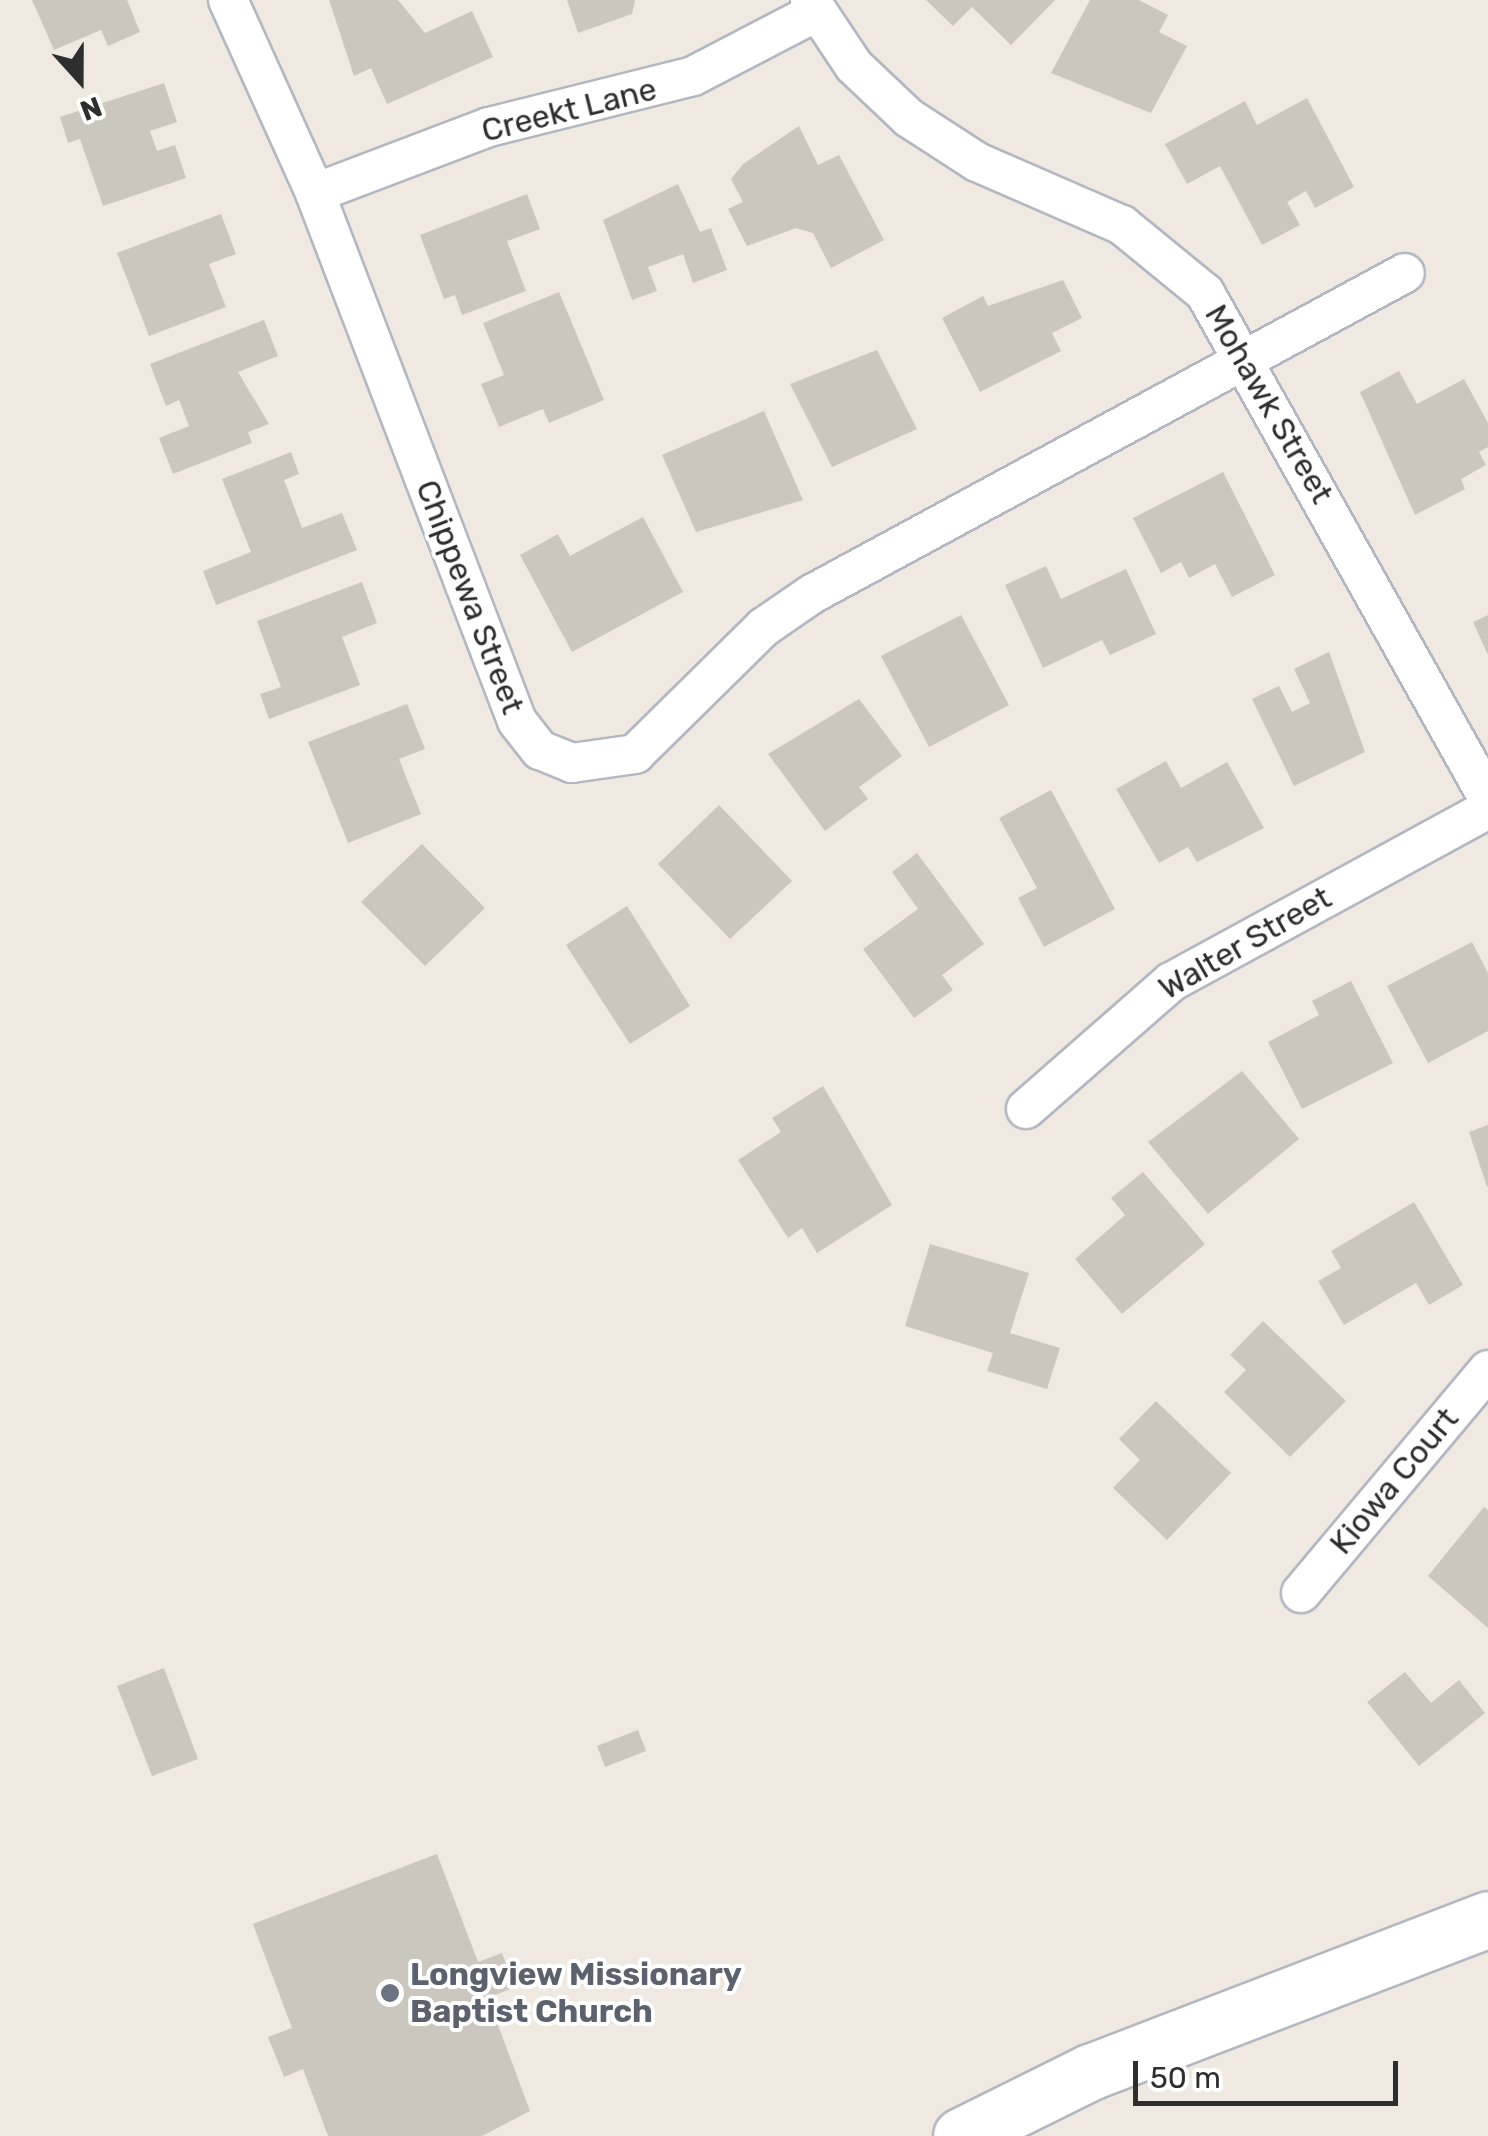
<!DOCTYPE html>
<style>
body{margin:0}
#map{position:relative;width:1488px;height:2136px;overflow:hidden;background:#efe9e1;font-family:Rubik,sans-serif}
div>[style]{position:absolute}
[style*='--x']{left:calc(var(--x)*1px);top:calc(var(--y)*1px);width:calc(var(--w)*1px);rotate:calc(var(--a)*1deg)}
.building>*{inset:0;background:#cbc7bf}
.roads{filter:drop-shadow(2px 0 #b4b7c1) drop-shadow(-2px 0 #b4b7c1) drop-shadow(0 2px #b4b7c1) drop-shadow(0 -2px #b4b7c1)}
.street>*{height:38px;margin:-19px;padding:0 19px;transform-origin:19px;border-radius:19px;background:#fff}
.secondary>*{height:55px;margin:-27.5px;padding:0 27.5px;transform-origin:27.5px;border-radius:27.5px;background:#fff}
.dots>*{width:28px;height:28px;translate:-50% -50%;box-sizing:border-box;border:5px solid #fff;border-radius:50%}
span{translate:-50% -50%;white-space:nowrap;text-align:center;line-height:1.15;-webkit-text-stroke:8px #fff;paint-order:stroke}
.street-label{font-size:32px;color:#2e2e2e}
.worship-label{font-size:32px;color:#5b616d;font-weight:700}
.left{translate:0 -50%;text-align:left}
.north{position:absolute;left:30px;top:30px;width:100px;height:100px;-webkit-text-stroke:8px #fff;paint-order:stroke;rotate:159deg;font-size:28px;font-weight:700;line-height:40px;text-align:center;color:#2e2e2e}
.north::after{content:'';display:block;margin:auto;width:35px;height:45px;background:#2e2e2e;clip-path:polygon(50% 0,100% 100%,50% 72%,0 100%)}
.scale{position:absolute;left:1133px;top:2061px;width:265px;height:45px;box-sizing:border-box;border:5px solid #2e2e2e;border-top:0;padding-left:12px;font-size:30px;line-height:35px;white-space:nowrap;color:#2e2e2e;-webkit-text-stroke:8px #fff;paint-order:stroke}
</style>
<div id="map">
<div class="building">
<i style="clip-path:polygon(32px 0,127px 0,140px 32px,108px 46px,101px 30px,54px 50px)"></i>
<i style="clip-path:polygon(329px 0,398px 0,425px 33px,472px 11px,493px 57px,387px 104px,371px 68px,354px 76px)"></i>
<i style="clip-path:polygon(567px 0,634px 0,635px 1px,632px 14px,578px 33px)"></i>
<i style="clip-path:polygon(926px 0,1055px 0,1011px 45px,972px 7px,953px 26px)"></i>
<i style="clip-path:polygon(1090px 0,1139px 0,1168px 15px,1159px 32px,1187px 46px,1151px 113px,1051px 73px)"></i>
<i style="clip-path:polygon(164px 83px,177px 122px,150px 131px,157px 151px,175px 145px,186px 178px,103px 206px,80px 139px,68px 143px,60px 117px)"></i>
<i style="clip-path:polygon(1307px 98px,1354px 187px,1315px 208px,1306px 191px,1287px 202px,1300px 225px,1262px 245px,1220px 166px,1187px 184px,1165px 144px,1245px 101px,1257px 125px)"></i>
<i style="clip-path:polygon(799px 126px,818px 165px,839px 155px,884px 240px,831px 268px,813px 233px,796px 228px,747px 246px,728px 209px,743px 202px,731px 179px,743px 164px)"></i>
<i style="clip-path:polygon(678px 184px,700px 232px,711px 228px,727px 270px,693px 283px,683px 254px,648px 267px,657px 291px,632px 300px,603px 220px)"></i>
<i style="clip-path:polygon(527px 194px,540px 229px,507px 241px,526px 291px,462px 315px,455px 295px,444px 299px,420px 235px)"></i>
<i style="clip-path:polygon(221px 214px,236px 254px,209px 264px,226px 307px,149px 336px,117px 253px)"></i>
<i style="clip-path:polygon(1063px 280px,1082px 318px,1052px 333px,1061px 351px,980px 392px,942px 318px,983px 296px,988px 306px)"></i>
<i style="clip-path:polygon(559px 292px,604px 400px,549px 423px,543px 409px,499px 427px,481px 384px,504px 375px,483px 323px)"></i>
<i style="clip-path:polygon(264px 320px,278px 356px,238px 372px,269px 424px,248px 432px,252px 443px,173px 474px,159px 438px,189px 426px,179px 400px,166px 406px,150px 364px)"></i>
<i style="clip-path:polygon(877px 350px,917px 429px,832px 467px,790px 384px)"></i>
<i style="clip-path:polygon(1399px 371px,1417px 404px,1464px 379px,1488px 423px,1488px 447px,1479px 452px,1486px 465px,1461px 479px,1465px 489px,1415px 515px,1360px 392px)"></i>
<i style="clip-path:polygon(764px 411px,803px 500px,696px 532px,662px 455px)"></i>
<i style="clip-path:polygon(291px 452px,299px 474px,284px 480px,302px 528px,342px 513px,357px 550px,216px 605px,203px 571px,251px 552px,222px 479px)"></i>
<i style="clip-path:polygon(1223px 472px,1275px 575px,1232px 597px,1215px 564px,1189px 578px,1181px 562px,1161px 573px,1133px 518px)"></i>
<i style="clip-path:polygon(643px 517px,683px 592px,572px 652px,520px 555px,558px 534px,570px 556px)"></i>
<i style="clip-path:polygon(1046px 566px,1061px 599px,1126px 569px,1156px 634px,1110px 655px,1102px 640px,1043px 668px,1005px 585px)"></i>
<i style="clip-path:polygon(362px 582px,377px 623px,342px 637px,360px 685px,269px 719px,260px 694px,281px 687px,257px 621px)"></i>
<i style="clip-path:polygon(961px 615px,1009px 705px,929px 747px,881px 656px)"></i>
<i style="clip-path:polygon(1488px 615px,1488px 655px,1473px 622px)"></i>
<i style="clip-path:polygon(1329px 652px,1365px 752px,1294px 786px,1252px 699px,1279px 686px,1292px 712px,1310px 703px,1294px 669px)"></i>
<i style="clip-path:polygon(859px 699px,902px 756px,859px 787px,868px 799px,825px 831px,768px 754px)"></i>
<i style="clip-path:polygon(407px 704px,425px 749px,399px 759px,421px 814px,348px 843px,308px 742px)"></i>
<i style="clip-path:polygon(1166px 761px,1181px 788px,1227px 762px,1264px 828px,1197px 862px,1188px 847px,1159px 863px,1116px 789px)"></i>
<i style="clip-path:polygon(1051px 790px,1115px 909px,1044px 947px,1018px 898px,1037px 888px,999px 818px)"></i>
<i style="clip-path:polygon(719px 805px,792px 881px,730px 939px,658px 864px)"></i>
<i style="clip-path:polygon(422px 844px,485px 908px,425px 966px,361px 902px)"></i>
<i style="clip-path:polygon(917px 853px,984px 944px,942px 975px,953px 990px,914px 1018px,863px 949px,918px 909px,892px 872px)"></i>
<i style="clip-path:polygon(627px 906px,690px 1006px,630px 1044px,566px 945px)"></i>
<i style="clip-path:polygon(1472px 942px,1488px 973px,1488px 1031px,1428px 1063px,1387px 986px)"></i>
<i style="clip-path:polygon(1351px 981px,1393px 1063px,1302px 1109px,1268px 1042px,1319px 1015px,1312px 1001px)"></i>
<i style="clip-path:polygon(1242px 1071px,1299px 1139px,1208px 1214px,1148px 1142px)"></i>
<i style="clip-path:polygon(823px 1086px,892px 1205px,817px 1253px,802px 1228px,788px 1238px,738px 1160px,781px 1132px,772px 1118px)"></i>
<i style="clip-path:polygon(1488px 1125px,1488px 1186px,1487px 1187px,1469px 1132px)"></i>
<i style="clip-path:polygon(1143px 1172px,1205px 1244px,1122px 1314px,1075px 1259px,1125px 1215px,1111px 1198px)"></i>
<i style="clip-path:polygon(1414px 1202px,1463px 1285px,1429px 1305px,1416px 1283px,1344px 1325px,1318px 1281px,1341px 1268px,1331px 1251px)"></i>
<i style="clip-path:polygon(930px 1244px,1029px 1273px,1010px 1333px,1060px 1348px,1047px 1389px,987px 1371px,993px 1353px,905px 1326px)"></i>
<i style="clip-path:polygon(1263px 1321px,1346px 1401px,1290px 1457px,1224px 1392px,1246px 1370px,1230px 1355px)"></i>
<i style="clip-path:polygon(1156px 1401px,1231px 1473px,1167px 1540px,1113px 1488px,1140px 1460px,1119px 1439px)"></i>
<i style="clip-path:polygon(1484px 1507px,1488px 1510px,1488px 1628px,1428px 1576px)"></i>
<i style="clip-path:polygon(164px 1668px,198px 1759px,152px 1776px,117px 1686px)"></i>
<i style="clip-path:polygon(1405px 1672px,1431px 1703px,1459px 1680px,1485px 1713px,1419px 1766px,1367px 1702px)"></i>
<i style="clip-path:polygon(638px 1730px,646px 1751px,605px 1767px,597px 1746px)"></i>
<i style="clip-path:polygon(437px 1854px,478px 1962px,502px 1953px,515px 1987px,488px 1998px,530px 2111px,482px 2136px,328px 2136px,303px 2069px,284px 2077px,268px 2037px,292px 2028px,253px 1924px)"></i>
</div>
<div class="roads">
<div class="street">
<i style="--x:228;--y:0;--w:212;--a:65.7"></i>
<i style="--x:315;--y:193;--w:565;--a:69.06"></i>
<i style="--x:517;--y:721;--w:37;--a:52"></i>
<i style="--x:540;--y:750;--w:35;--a:22"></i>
<i style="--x:572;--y:763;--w:64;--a:-8.1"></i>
<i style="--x:635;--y:754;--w:181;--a:-44.6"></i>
<i style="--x:764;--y:627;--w:58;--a:-34.5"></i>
<i style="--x:812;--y:594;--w:674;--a:-28.43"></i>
<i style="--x:810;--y:0;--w:79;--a:56.3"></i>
<i style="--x:854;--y:66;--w:76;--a:43.4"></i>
<i style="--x:909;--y:118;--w:81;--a:32.9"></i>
<i style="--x:977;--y:162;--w:158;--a:23.5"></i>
<i style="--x:1122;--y:225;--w:107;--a:39.3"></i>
<i style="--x:1205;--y:293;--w:579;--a:60.73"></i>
<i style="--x:315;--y:193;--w:186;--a:-20.8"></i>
<i style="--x:489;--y:127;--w:210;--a:-14"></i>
<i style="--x:693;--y:76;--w:139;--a:-27.5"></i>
<i style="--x:1026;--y:1109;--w:193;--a:-41.2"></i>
<i style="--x:1171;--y:982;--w:361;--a:-28.6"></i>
<i style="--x:1301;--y:1593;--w:291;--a:-50"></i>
</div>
<div class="secondary">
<i style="--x:961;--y:2136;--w:144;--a:-26.4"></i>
<i style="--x:1090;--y:2072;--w:426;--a:-21"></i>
</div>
</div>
<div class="dots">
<i style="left:390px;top:1993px;background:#6b7280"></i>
</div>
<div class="street-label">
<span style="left:569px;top:110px;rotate:-14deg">Creekt Lane</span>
<span style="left:1269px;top:404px;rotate:60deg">Mohawk Street</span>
<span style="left:470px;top:597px;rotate:69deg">Chippewa Street</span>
<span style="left:1245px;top:943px;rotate:-30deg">Walter Street</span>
<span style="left:1394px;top:1481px;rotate:-50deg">Kiowa Court</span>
</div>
<div class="worship-label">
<span class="left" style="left:410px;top:1993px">Longview Missionary<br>Baptist Church</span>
</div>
<div class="north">N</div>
<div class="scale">50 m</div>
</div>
